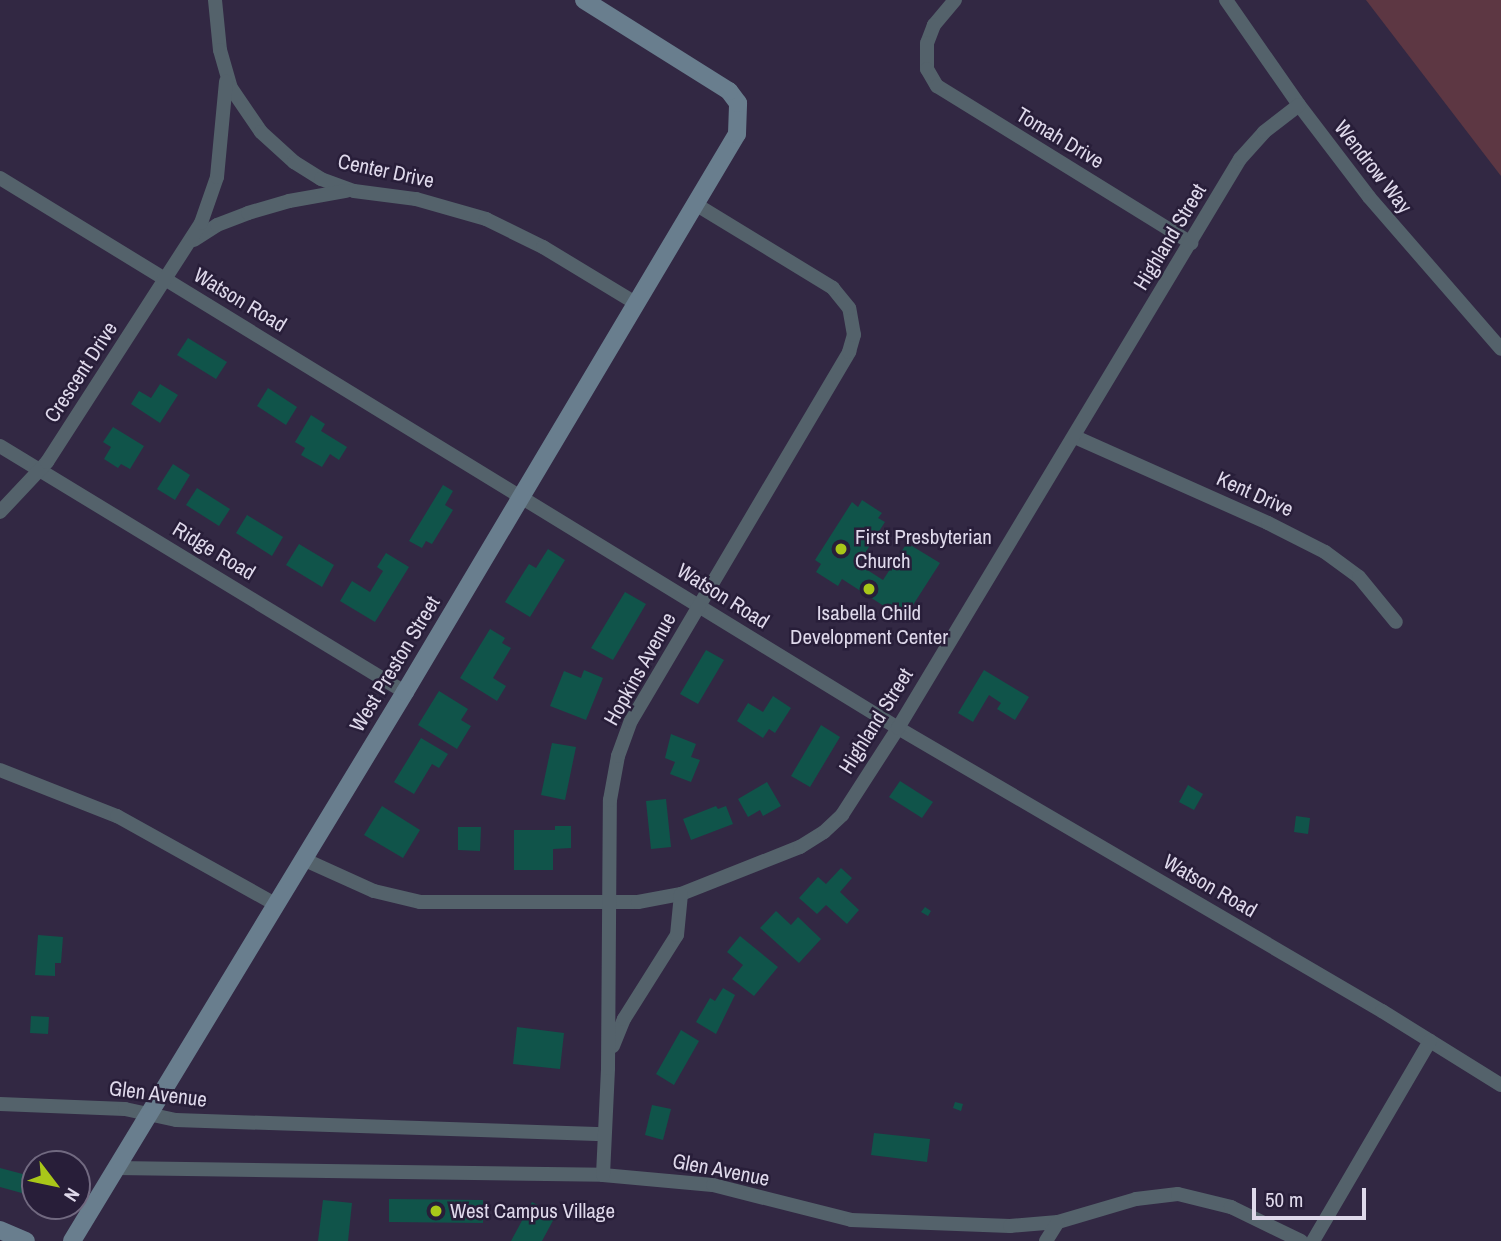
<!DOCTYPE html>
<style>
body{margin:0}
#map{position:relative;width:1501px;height:1241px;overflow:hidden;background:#322843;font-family:"Archivo Narrow",sans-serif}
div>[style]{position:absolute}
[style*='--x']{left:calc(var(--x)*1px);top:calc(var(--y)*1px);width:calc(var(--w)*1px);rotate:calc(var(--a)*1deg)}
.green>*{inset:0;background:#5d3743}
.building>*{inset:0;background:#10544a}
.street>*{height:14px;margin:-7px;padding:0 7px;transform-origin:7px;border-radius:7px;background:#54626b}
.secondary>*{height:18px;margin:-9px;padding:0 9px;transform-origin:9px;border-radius:9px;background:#697e8e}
.dots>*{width:19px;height:19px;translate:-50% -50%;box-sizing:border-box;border:4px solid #281e39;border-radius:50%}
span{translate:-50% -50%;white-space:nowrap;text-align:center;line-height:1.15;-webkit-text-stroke:5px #281e39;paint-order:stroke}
.street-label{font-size:21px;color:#dfd9eb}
.poi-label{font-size:21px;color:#dfd9eb}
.left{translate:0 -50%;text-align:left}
.north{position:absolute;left:21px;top:1150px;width:70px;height:70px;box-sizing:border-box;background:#281e39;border:2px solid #716980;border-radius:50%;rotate:122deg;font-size:19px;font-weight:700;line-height:28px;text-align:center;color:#dfd9eb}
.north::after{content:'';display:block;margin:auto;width:24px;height:32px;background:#a9c719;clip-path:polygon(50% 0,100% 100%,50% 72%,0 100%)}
.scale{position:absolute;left:1252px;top:1188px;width:114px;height:32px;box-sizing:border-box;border:4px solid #dfd9eb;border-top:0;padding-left:9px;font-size:21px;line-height:24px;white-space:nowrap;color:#dfd9eb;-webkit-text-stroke:5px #281e39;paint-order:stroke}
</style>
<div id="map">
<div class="green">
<i style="clip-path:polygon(1366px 0,1501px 0,1501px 176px)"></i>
</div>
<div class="building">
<i style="clip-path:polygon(188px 338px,227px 362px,216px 379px,177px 355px)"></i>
<i style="clip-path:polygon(160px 384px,178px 395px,160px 423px,131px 404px,139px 391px,151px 398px)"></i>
<i style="clip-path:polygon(268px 388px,297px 407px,286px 425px,257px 406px)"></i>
<i style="clip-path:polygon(311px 415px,325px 424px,321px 431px,347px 447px,339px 460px,330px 454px,322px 467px,301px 455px,305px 448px,295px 442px)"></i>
<i style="clip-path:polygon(113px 427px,144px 446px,130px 469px,121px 464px,118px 468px,104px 459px,111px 447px,103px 442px)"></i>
<i style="clip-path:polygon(173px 464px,190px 475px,175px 500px,157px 489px)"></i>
<i style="clip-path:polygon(443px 485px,453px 491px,445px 505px,453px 510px,432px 544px,426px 541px,422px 548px,409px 541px)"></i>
<i style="clip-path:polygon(197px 488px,230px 509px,219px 526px,186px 505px)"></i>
<i style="clip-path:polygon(862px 500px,882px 513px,878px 518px,885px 522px,858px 564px,883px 580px,907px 543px,940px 563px,904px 619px,842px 579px,838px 586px,816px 572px,821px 564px,815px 560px,852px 502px,858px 507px)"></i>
<i style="clip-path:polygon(247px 515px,283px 537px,272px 556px,236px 533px)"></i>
<i style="clip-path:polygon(299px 544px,334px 565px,322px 587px,286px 565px)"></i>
<i style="clip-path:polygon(548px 549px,565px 560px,530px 617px,505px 602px,529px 564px,536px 568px)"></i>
<i style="clip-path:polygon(386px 553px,409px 567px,375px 622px,340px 601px,352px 581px,370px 592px,383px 571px,377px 567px)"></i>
<i style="clip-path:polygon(625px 592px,646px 604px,613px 660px,591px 648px)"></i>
<i style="clip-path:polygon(490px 629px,505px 638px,502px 643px,511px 648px,493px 678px,506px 686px,497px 701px,460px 678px)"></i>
<i style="clip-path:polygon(706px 650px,724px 660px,698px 704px,680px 694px)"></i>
<i style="clip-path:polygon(584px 670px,603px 678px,586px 720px,550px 706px,564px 671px,581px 678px)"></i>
<i style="clip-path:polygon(984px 670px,1029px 697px,1015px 720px,997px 709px,1001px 703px,989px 695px,973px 722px,958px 713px)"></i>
<i style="clip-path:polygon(439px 691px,468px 709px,461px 720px,471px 726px,457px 749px,418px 725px)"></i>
<i style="clip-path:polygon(773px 696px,791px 708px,775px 733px,769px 729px,763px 738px,737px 721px,748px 703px,763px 712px)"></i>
<i style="clip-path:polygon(821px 725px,840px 737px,810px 787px,791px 776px)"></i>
<i style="clip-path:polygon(671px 734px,696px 744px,691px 757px,700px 760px,691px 782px,670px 774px,675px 762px,665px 758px)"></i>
<i style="clip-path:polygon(421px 738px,448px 754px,439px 768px,432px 764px,414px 794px,394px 782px)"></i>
<i style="clip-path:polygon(552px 743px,576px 747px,565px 800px,541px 795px)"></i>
<i style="clip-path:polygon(900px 781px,933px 802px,922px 818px,889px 797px)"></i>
<i style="clip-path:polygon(767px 782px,781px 806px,763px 816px,760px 810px,748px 817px,738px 799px)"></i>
<i style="clip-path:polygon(1188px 785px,1203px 794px,1194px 810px,1179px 802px)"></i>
<i style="clip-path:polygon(666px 799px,671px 847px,651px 849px,646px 801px)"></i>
<i style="clip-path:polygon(382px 806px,420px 830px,403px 858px,364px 835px)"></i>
<i style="clip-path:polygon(716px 806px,718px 809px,726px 806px,733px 824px,691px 840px,683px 819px)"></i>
<i style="clip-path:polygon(1296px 816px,1310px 818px,1308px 834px,1294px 832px)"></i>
<i style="clip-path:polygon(555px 826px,571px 826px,571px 848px,553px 849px,553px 870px,514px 870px,514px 830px,555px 830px)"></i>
<i style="clip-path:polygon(458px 827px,481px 827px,480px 851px,458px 850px)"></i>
<i style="clip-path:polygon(841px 868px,852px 878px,840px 892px,859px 910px,847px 924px,826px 905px,817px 914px,799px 898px,818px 877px,826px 884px)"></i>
<i style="clip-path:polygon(925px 907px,931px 911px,928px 916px,921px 912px)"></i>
<i style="clip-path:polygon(776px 911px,791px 925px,798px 917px,821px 939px,799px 963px,760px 928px)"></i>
<i style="clip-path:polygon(38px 935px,63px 937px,61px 963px,55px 963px,55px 976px,35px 975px)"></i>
<i style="clip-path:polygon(740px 936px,778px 967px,754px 996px,732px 979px,743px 965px,727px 952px)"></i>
<i style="clip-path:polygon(723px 988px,735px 995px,716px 1034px,696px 1022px,710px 998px,715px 1001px)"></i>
<i style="clip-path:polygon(31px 1016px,49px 1017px,48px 1034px,30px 1033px)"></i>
<i style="clip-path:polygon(517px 1027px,564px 1033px,560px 1069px,513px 1064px)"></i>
<i style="clip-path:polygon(681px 1030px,699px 1041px,674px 1085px,656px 1074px)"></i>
<i style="clip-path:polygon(955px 1102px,963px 1104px,961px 1111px,953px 1108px)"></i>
<i style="clip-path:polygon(652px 1105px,671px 1109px,663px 1140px,645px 1135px)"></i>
<i style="clip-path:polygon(874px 1133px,930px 1139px,927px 1162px,871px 1155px)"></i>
<i style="clip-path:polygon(0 1168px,34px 1177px,29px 1195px,0 1187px)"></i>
<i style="clip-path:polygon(389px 1199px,483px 1200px,483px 1223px,389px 1222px)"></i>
<i style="clip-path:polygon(323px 1200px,352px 1203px,348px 1241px,318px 1241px)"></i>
<i style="clip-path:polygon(532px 1202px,556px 1215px,542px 1241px,511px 1241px)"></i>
</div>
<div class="street">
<i style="--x:215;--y:0;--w:50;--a:84.3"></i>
<i style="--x:220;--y:50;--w:40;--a:74"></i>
<i style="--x:231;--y:88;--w:53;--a:55.7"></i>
<i style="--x:261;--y:132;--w:45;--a:42.3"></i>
<i style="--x:294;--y:162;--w:32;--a:32"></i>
<i style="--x:321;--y:179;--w:35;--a:20"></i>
<i style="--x:354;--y:191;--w:63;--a:7.4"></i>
<i style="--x:416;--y:199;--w:73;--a:15.9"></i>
<i style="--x:486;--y:219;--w:64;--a:26.2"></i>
<i style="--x:543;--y:247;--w:110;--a:31.2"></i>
<i style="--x:955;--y:0;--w:33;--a:130"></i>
<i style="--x:934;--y:25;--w:19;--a:111"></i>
<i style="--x:927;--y:43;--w:26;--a:90"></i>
<i style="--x:927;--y:69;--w:20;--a:60"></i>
<i style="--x:937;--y:86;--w:299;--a:31.7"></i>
<i style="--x:1226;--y:0;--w:128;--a:55.2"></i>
<i style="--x:1299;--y:105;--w:116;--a:52.7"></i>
<i style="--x:1369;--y:197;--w:201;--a:49"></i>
<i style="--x:0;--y:178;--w:1053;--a:31.49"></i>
<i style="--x:898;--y:728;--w:561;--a:30.32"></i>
<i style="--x:1382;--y:1011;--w:140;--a:31.9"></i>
<i style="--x:194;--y:240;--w:27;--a:-33"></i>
<i style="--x:217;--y:225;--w:33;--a:-21"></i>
<i style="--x:248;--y:213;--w:43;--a:-16.3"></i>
<i style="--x:289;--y:201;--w:58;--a:-10"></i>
<i style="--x:1075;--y:437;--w:211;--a:24"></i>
<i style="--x:1268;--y:523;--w:64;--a:27"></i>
<i style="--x:1325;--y:552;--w:42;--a:36.3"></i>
<i style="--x:1359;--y:577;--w:58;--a:50.6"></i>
<i style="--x:0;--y:446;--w:474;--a:31.3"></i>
<i style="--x:0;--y:512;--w:69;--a:-46.8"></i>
<i style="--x:47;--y:462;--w:284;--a:-57.2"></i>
<i style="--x:201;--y:223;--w:49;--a:-70.8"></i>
<i style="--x:217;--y:177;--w:96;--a:-84.6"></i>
<i style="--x:0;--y:770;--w:126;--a:21.5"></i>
<i style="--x:117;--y:816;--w:181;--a:29.1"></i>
<i style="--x:303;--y:859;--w:78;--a:24.3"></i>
<i style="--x:374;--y:891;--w:47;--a:13.4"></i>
<i style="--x:420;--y:902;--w:218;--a:0"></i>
<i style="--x:638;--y:902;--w:44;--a:-10.5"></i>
<i style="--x:681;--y:894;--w:128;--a:-21.6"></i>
<i style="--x:800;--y:847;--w:28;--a:-32"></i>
<i style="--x:824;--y:832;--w:25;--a:-43"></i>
<i style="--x:842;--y:815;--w:103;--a:-57.2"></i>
<i style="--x:898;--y:728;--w:664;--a:-58.99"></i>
<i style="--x:1240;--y:159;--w:36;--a:-48"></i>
<i style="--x:1264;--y:132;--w:44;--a:-37.6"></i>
<i style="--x:613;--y:1046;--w:29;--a:-68"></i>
<i style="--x:624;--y:1019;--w:99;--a:-57.8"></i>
<i style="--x:677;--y:935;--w:41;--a:-84.4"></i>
<i style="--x:0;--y:1104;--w:125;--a:2.3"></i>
<i style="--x:125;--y:1109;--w:52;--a:12.2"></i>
<i style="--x:176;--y:1120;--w:428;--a:1.9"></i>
<i style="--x:117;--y:1168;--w:486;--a:0.8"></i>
<i style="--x:603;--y:1175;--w:110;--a:5.2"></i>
<i style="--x:713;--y:1185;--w:142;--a:14.2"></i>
<i style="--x:851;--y:1220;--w:159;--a:2.2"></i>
<i style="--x:1010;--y:1226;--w:48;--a:-4.8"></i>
<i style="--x:1058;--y:1222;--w:81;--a:-16.4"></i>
<i style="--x:1136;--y:1199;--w:42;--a:-6.8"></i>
<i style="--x:1178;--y:1194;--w:55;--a:13.8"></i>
<i style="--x:1231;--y:1207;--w:78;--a:25.9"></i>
<i style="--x:603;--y:1175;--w:107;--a:-87.3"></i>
<i style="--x:608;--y:1068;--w:268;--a:-89.6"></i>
<i style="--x:610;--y:800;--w:45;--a:-79.7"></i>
<i style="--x:618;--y:756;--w:37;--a:-70"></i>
<i style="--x:631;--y:721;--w:429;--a:-59.4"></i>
<i style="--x:849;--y:352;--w:18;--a:-74"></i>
<i style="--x:854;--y:335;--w:27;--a:-100"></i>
<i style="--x:849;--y:308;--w:26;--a:-129"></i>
<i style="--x:833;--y:288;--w:159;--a:-148.6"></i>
<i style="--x:1046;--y:1241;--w:22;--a:-58"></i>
<i style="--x:1313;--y:1241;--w:232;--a:-59.7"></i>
</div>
<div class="secondary">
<i style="--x:0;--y:1230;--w:28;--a:23"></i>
<i style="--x:72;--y:1241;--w:642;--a:-58.76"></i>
<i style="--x:405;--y:692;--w:649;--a:-59.25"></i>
<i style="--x:737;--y:134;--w:31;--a:-88"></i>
<i style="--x:738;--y:103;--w:15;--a:-127"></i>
<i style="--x:729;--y:91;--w:171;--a:-147.9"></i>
</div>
<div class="dots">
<i style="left:841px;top:549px;background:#a9c719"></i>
<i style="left:869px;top:589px;background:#a9c719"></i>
<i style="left:436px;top:1211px;background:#a9c719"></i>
</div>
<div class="street-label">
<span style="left:1060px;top:138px;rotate:31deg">Tomah Drive</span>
<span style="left:1373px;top:167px;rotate:52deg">Wendrow Way</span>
<span style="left:386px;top:171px;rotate:12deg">Center Drive</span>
<span style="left:1170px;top:237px;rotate:-59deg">Highland Street</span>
<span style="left:240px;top:300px;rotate:31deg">Watson Road</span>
<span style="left:81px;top:372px;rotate:-57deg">Crescent Drive</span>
<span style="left:1255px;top:494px;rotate:24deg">Kent Drive</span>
<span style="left:214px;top:551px;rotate:31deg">Ridge Road</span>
<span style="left:723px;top:596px;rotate:32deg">Watson Road</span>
<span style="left:395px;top:664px;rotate:-59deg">West Preston Street</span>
<span style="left:640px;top:669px;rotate:-61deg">Hopkins Avenue</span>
<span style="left:876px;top:721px;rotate:-58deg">Highland Street</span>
<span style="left:1210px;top:886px;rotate:30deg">Watson Road</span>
<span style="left:158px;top:1094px;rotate:7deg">Glen Avenue</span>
<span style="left:721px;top:1170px;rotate:11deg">Glen Avenue</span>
</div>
<div class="poi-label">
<span class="left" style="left:855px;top:549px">First Presbyterian<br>Church</span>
<span style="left:869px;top:625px">Isabella Child<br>Development Center</span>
<span class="left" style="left:450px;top:1211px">West Campus Village</span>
</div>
<div class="north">N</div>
<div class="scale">50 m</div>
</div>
